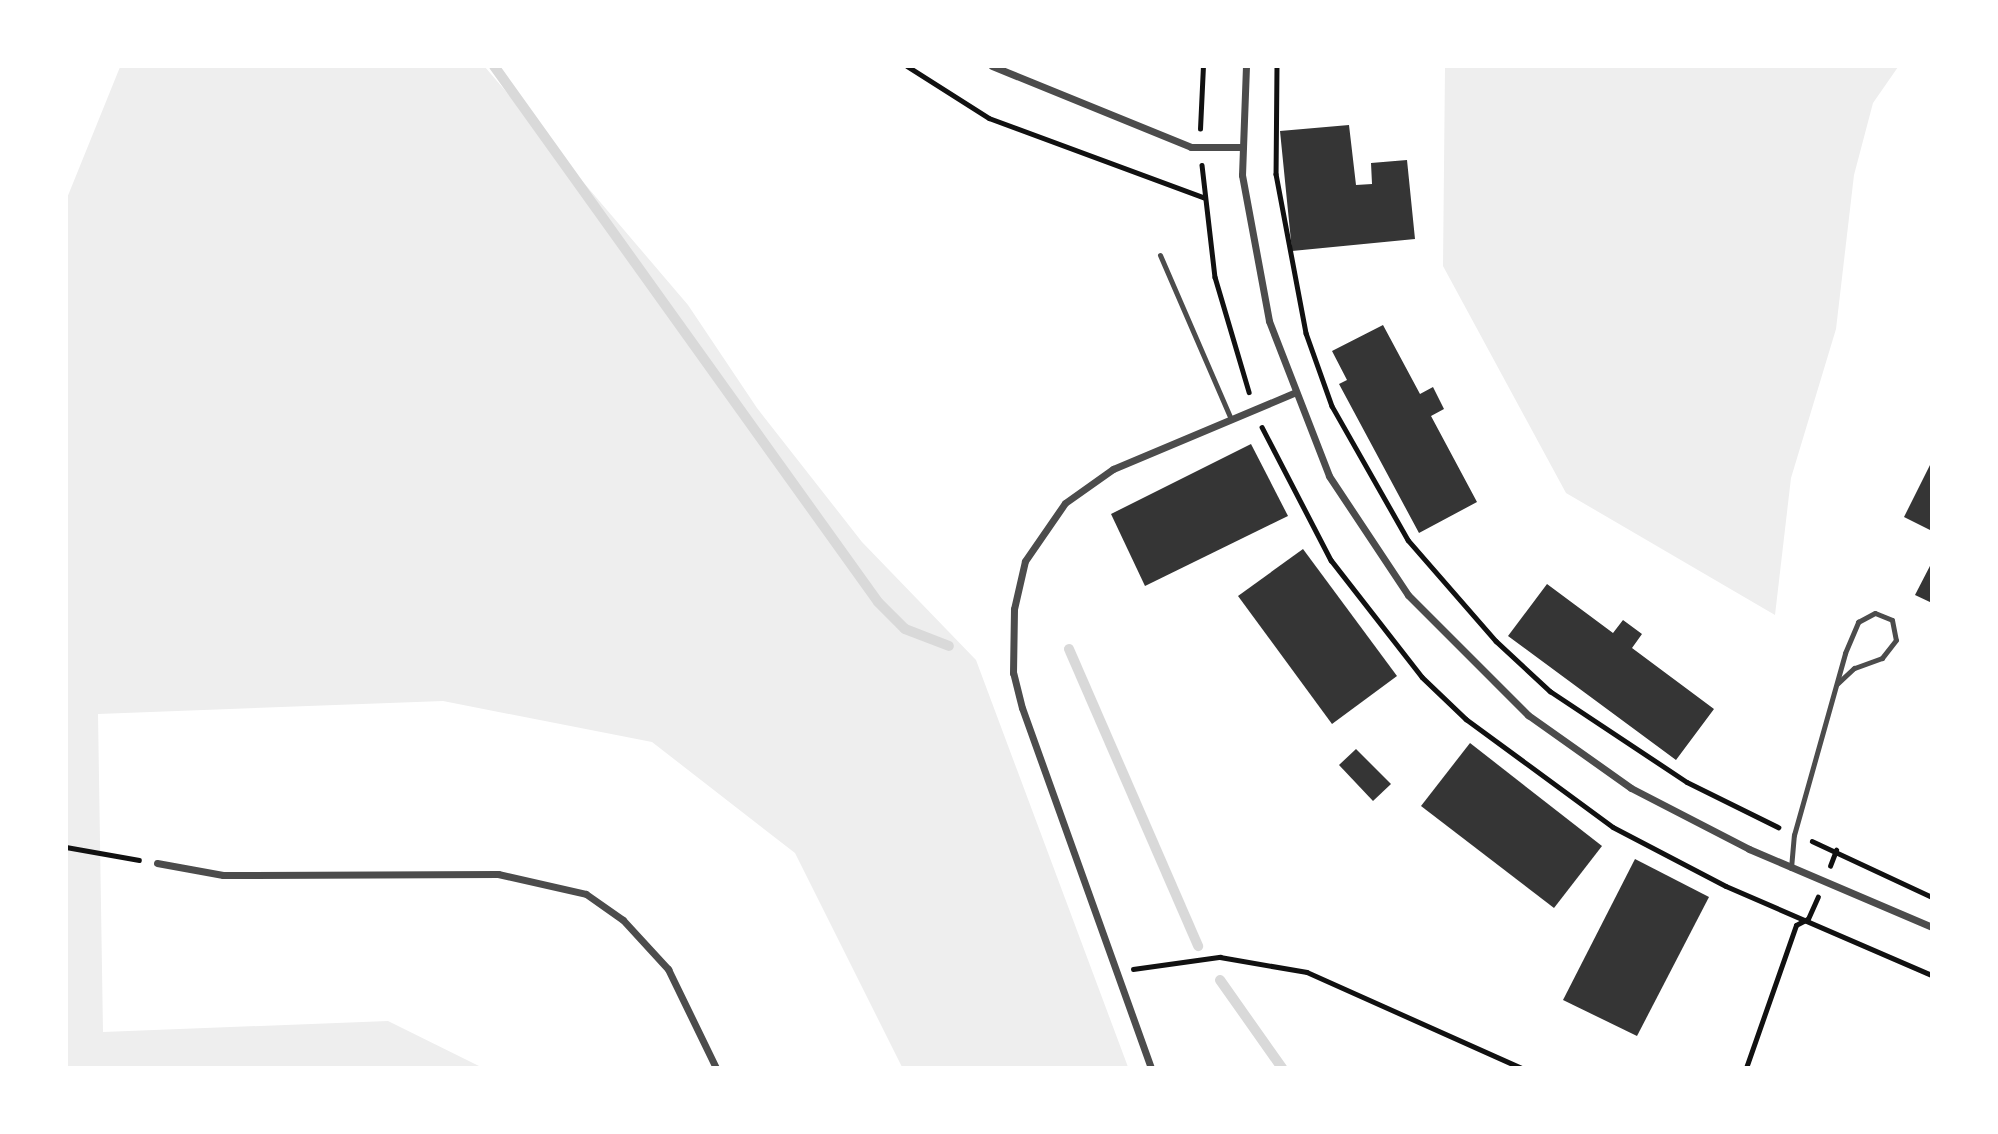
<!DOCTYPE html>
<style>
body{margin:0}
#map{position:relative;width:1998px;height:1134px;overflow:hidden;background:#fff;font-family:Overpass,sans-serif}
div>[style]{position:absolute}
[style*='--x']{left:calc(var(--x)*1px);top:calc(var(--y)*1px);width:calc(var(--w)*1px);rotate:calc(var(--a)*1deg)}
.green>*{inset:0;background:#eee}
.stream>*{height:10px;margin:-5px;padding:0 5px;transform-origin:5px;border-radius:5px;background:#d9d9d9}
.building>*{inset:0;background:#353535}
.path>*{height:4.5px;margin:-2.25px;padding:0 2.25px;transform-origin:2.25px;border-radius:2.25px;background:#111}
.service>*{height:5px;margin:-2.5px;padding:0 2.5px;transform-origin:2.5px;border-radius:2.5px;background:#4c4c4c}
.minor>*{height:7px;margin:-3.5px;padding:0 3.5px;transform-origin:3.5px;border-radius:3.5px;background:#4c4c4c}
span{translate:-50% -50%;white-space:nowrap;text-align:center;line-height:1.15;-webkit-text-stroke:5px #fff;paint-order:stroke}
.frame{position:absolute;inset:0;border:68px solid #fff;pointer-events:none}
</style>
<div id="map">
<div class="green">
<i style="clip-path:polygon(120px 67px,485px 67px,688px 305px,757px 408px,862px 542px,976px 660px,1128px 1067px,902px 1067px,795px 853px,652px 742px,443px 701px,98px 714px,103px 1032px,388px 1021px,481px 1067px,67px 1068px,67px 198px)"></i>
<i style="clip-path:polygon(1445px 67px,1898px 67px,1873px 103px,1854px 175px,1836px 329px,1791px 478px,1775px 615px,1566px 493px,1443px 266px)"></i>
</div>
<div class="stream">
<i style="--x:494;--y:66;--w:659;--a:54.38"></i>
<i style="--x:878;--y:602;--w:38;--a:45"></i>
<i style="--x:905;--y:629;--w:47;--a:21.1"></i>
<i style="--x:1069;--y:649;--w:324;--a:66.5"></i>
<i style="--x:1220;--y:980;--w:108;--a:54.8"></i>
</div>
<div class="building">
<i style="clip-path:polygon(1349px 125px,1356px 185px,1372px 184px,1371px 163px,1407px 160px,1415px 239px,1292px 251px,1280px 131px)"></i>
<i style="clip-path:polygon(1383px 325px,1420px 394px,1433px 387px,1444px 409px,1431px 416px,1477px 502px,1419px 533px,1339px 384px,1347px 380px,1332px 351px)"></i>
<i style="clip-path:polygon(1251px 444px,1288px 516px,1145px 586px,1111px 514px)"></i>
<i style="clip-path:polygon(1932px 461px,1932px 531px,1904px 517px)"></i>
<i style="clip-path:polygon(1303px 549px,1397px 676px,1332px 724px,1238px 596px)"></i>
<i style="clip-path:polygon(1932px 562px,1932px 603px,1915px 595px)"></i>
<i style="clip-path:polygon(1547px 584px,1613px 633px,1623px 620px,1642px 634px,1632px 648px,1714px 709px,1676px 760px,1508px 636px)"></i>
<i style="clip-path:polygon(1470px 743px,1602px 846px,1554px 908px,1421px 806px)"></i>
<i style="clip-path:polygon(1356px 749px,1391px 784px,1373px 801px,1339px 765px)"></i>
<i style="clip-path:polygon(1635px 859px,1709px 897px,1637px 1036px,1563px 1000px)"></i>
</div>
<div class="path">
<i style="--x:907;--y:66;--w:97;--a:32.4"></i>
<i style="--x:989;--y:118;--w:230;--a:20.3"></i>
<i style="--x:1277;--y:66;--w:108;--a:90.5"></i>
<i style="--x:1276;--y:174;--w:162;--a:79.3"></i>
<i style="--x:1306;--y:333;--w:77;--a:70.4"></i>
<i style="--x:1332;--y:406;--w:154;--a:60.4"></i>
<i style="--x:1408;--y:540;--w:134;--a:48.9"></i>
<i style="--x:1496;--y:641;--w:74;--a:42.8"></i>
<i style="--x:1550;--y:691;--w:164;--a:33.6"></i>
<i style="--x:1687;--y:782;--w:102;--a:26.3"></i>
<i style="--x:1200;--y:129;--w:63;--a:-87.3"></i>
<i style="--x:1202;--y:165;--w:113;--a:83.4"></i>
<i style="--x:1215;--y:277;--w:120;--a:73.5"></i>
<i style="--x:1262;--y:427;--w:150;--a:62.6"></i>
<i style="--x:1331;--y:560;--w:148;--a:52.1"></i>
<i style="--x:1422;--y:677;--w:61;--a:43.7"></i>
<i style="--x:1466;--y:719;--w:182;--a:36.3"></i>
<i style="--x:1613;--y:827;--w:127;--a:27.6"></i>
<i style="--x:1726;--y:886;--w:224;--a:23.4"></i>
<i style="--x:1812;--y:841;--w:132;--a:25"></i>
<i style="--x:66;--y:847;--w:74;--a:10.1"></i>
<i style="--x:1830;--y:866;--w:17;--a:-69"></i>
<i style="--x:1133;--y:969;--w:88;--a:-7.9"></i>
<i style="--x:1220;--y:957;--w:88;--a:9.8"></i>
<i style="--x:1307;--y:972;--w:235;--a:24.1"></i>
<i style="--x:1746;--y:1068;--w:151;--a:-70.7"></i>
<i style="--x:1796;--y:925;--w:13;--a:-27"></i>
<i style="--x:1808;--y:919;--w:24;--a:-66"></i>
</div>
<div class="service">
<i style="--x:1160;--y:255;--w:179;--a:66.6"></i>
<i style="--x:1791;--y:868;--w:33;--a:-85"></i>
<i style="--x:1794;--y:835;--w:189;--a:-74.3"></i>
<i style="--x:1845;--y:653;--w:34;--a:-67"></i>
<i style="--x:1858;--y:622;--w:19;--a:-28"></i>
<i style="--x:1875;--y:613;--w:18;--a:22"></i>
<i style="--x:1892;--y:620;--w:20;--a:79"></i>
<i style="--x:1896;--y:640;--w:23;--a:128"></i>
<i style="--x:1882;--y:658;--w:30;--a:160"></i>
<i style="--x:1854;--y:668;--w:23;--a:137"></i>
</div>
<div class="minor">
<i style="--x:992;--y:66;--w:215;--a:22.1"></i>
<i style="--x:1191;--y:147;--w:52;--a:0"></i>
<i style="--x:1246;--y:66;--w:109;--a:92.1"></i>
<i style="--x:1242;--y:175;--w:148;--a:79.5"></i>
<i style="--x:1269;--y:321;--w:166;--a:68.8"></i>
<i style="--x:1329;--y:476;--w:143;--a:56.4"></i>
<i style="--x:1408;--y:595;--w:170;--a:45"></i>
<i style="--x:1528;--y:715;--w:126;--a:35.3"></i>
<i style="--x:1631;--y:788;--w:133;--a:27.3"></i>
<i style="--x:1749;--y:849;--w:199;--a:23.1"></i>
<i style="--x:157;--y:863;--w:67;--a:10.3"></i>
<i style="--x:223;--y:875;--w:275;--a:-0.2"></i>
<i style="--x:498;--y:874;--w:90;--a:12.8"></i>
<i style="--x:586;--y:894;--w:45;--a:35.1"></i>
<i style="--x:623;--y:920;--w:67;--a:47.4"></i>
<i style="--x:668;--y:969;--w:110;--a:64.1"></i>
<i style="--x:1151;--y:1068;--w:382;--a:-109.7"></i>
<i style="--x:1022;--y:708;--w:36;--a:-104"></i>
<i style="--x:1013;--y:673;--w:64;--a:-89.1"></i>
<i style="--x:1014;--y:609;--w:49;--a:-77.1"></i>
<i style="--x:1025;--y:561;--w:70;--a:-55.4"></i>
<i style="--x:1065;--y:503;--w:59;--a:-35.3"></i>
<i style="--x:1113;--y:469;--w:196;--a:-22.8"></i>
</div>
<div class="frame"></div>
</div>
